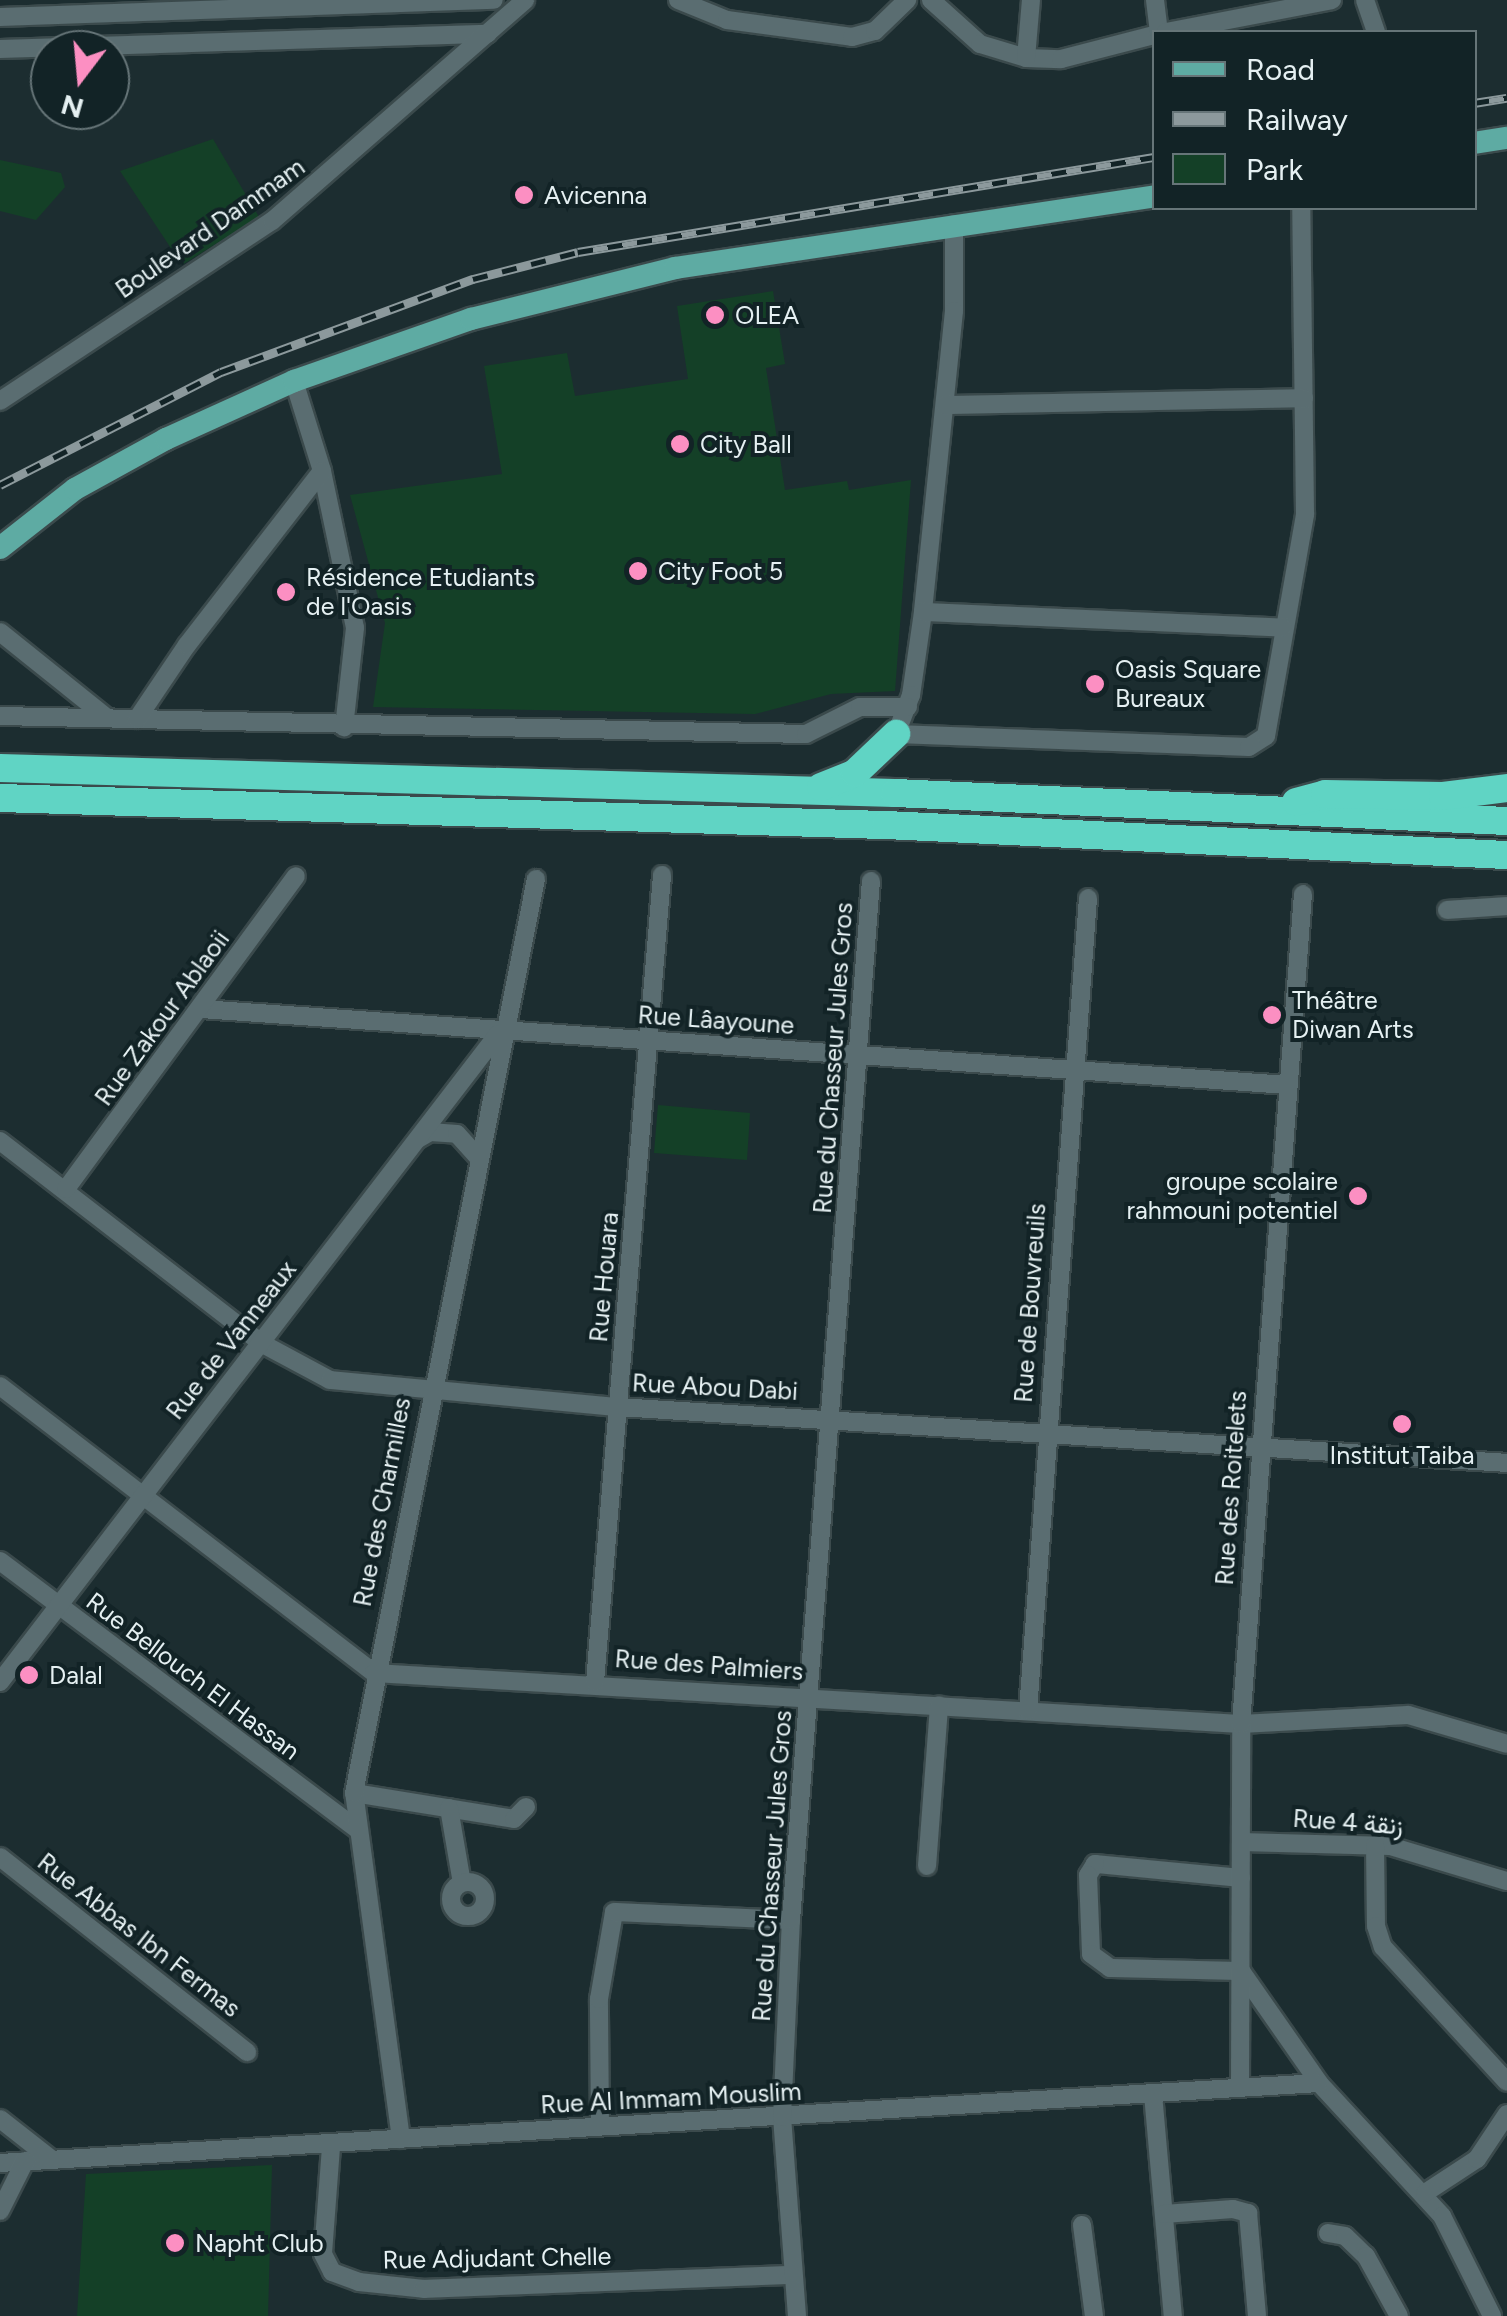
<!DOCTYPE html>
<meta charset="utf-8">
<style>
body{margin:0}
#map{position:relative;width:1507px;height:2316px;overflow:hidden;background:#1c2d30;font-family:Figtree,Vazirmatn,sans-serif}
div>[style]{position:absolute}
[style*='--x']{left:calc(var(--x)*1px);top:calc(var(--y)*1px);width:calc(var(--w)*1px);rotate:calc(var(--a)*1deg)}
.green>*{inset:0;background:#144027}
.roads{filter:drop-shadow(2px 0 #3b4a4c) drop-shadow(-2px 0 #3b4a4c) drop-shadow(0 2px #3b4a4c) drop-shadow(0 -2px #3b4a4c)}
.minor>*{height:18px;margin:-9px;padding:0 9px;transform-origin:9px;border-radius:9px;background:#5a6d71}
.minor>.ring{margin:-9px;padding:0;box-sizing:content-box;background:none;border:18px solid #5a6d71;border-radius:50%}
.major>*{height:22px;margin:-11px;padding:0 11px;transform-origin:11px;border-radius:11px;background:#5eaba3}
.highway>*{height:28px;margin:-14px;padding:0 14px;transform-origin:14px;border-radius:14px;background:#60d4c4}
.rail>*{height:9px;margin-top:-4.5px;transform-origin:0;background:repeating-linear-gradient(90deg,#122326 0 15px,#8c999c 0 30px);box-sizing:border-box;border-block:2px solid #8c999c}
.dots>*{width:28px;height:28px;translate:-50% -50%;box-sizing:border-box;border:5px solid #122326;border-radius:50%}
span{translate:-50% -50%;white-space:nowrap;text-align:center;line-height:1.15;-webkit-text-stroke:8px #122326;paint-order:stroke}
.poi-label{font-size:25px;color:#e5f0f2}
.left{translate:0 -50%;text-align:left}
.right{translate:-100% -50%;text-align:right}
.street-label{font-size:25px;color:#e5f0f2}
.legend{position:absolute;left:1152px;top:30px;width:325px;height:180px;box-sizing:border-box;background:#122326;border:2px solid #667578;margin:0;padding:12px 18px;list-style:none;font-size:30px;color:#e5f0f2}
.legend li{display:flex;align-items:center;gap:20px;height:50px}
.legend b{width:50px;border:2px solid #667578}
.north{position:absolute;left:30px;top:30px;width:100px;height:100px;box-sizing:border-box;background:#122326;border:2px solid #667578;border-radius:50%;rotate:196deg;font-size:28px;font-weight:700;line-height:40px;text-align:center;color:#e5f0f2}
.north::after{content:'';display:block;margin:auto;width:35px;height:45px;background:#fc8fc2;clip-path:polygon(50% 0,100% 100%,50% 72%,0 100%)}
</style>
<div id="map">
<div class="green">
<i style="clip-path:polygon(213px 139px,259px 217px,182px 265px,120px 171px)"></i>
<i style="clip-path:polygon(0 160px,61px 173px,65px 187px,36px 220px,0 211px)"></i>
<i style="clip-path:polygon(773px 291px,785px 364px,766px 368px,785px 490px,847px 481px,849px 490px,911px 480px,895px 691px,831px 694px,755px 714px,373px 707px,385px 623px,350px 495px,502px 474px,484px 366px,567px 353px,575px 396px,688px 379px,677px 306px)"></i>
<i style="clip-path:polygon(658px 1105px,750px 1113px,747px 1160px,654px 1153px)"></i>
<i style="clip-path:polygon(272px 2165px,268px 2316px,77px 2316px,86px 2174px)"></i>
</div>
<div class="roads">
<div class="minor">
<i style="--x:678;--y:0;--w:53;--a:22.2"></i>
<i style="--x:727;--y:20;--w:126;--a:7.7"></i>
<i style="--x:852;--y:37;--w:24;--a:-15"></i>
<i style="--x:875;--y:31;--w:45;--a:-44.1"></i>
<i style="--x:931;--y:0;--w:66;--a:41.9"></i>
<i style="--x:980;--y:44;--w:48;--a:16.9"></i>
<i style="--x:1026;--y:58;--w:35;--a:2"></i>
<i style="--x:1061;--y:59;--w:96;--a:-14.5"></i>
<i style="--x:1155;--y:0;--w:32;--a:83"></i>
<i style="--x:1365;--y:0;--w:34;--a:71"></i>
<i style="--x:0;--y:17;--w:494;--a:-2"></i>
<i style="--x:1166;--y:32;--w:169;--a:-10.9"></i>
<i style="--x:0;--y:49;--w:488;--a:-1.8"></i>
<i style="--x:1026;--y:58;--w:58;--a:-85.1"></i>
<i style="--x:954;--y:224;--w:87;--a:90"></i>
<i style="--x:954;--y:311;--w:303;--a:95.9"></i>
<i style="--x:923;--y:612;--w:84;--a:98.2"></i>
<i style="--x:911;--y:695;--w:42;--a:111"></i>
<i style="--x:896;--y:734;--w:353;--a:2.1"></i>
<i style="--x:1249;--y:747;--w:20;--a:-33"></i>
<i style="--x:1266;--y:736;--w:225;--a:-80"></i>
<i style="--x:1305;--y:514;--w:306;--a:-90.7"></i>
<i style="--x:294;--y:381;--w:94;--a:72.7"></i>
<i style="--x:322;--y:471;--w:160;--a:78.1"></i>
<i style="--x:355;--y:628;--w:100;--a:96.3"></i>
<i style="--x:0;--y:401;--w:326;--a:-33.5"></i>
<i style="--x:272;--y:221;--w:336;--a:-41.1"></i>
<i style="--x:945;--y:405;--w:359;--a:-1.1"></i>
<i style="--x:923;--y:612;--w:360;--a:2.5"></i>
<i style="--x:0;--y:632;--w:136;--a:38.7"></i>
<i style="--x:0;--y:716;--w:806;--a:1.28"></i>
<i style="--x:806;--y:734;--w:60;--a:-26.6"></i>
<i style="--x:860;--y:707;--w:48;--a:0"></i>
<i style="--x:137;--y:719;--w:89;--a:-56"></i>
<i style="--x:187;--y:645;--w:220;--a:-52.2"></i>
<i style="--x:1447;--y:910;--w:60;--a:-3.8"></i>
<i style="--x:201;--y:1009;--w:1089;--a:4"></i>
<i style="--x:418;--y:1139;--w:14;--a:-30"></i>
<i style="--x:430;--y:1132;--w:27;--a:4"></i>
<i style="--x:457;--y:1134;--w:30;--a:48"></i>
<i style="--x:0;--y:1141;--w:330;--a:37.7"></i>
<i style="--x:261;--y:1343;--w:78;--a:28.2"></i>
<i style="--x:330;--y:1380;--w:289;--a:5.4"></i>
<i style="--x:618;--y:1407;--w:891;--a:3.6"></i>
<i style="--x:66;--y:1189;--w:388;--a:-53.7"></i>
<i style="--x:0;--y:1386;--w:471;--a:37.5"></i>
<i style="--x:374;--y:1673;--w:868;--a:3.37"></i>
<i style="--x:1241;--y:1724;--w:167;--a:-3.1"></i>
<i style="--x:1408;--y:1715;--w:103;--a:16.3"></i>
<i style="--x:0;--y:1561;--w:448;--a:36.9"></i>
<i style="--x:0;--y:1682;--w:817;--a:-52.46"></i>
<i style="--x:595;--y:1682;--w:810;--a:-85.25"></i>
<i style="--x:1028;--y:1711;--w:815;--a:-85.78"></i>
<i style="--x:354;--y:1793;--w:162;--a:9.2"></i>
<i style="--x:514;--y:1819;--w:17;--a:-45"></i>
<i style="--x:449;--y:1808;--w:76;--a:80.2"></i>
<i style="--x:1241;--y:1842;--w:149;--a:1.5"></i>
<i style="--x:1390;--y:1846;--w:122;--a:16.7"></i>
<i style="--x:1375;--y:1845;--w:81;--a:89.3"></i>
<i style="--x:1376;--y:1926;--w:22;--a:72"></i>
<i style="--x:1383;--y:1947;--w:183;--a:47.4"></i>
<i style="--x:0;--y:1857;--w:315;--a:38.3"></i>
<i style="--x:927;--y:1866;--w:161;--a:-85.7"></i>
<i style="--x:1241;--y:1878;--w:147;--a:-174.5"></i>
<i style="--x:1095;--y:1864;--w:13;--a:122"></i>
<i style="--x:1088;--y:1875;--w:79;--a:87.8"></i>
<i style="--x:1091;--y:1954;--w:24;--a:36"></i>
<i style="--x:1110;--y:1968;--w:131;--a:1.3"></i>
<i style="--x:1241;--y:1971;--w:136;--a:55.1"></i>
<i style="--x:1319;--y:2083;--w:181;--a:47.2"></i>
<i style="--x:1442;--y:2216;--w:112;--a:63.4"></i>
<i class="ring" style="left:451px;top:1882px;width:16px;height:16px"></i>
<i style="--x:1240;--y:2086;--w:362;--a:-89.8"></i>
<i style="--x:1241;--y:1724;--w:832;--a:-85.73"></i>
<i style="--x:1153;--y:2094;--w:223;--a:84.9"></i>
<i style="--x:0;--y:2119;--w:65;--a:38.1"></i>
<i style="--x:600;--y:2126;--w:127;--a:-90.5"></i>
<i style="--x:599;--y:1999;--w:88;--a:-80.2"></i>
<i style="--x:614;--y:1912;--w:177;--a:2.6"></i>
<i style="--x:401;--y:2139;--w:349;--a:-97.7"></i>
<i style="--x:354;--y:1793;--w:932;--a:-78.74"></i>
<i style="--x:331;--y:2147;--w:107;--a:94.3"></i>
<i style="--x:323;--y:2254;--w:20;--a:63"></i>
<i style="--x:332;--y:2272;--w:29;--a:20"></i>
<i style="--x:359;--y:2282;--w:65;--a:6.1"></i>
<i style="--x:424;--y:2289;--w:368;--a:-2.2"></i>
<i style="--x:0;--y:2163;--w:1321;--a:-3.47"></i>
<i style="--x:1425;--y:2193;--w:62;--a:-33.2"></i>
<i style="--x:1477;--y:2159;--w:54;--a:-56.3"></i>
<i style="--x:0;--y:2211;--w:56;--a:-63.4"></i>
<i style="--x:1164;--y:2214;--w:69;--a:-4.1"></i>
<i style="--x:1233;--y:2209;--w:16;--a:15"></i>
<i style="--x:1248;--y:2213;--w:103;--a:85"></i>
<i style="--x:1082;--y:2225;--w:92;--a:82.5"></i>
<i style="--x:1328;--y:2233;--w:17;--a:10"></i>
<i style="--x:1345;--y:2236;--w:29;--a:44"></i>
<i style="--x:1366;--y:2256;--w:68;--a:61.2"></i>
<i style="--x:797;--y:2316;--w:200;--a:-94.3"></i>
<i style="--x:782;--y:2117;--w:197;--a:-87.4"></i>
<i style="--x:791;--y:1920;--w:1042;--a:-85.6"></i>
</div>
<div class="major">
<i style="--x:1474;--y:143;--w:33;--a:-9"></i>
<i style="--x:0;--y:548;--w:95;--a:-38.2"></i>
<i style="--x:75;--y:489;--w:104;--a:-28.8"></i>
<i style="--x:166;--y:439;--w:141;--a:-24.4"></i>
<i style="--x:294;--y:381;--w:188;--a:-19.3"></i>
<i style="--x:471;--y:319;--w:210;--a:-14"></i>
<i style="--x:675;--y:268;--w:484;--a:-8.5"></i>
</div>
<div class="highway">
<i style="--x:0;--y:768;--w:895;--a:1.6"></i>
<i style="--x:895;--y:793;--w:613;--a:2.62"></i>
<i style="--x:821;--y:787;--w:37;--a:-22"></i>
<i style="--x:855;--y:773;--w:57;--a:-43.6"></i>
<i style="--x:0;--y:798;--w:886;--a:1.75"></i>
<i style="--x:886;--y:825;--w:622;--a:2.77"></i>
<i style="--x:1296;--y:802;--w:30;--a:-15"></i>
<i style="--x:1325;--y:794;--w:118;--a:1"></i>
<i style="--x:1443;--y:796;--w:64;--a:-7.1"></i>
</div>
</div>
<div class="rail">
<i style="--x:1474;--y:103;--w:33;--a:-9"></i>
<i style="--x:0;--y:485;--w:248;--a:-27.1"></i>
<i style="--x:221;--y:372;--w:269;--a:-20.3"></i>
<i style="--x:473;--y:279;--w:108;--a:-14.4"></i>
<i style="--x:578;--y:252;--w:584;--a:-9.37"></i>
</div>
<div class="dots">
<i style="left:524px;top:195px;background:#fc8fc2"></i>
<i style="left:715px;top:315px;background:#fc8fc2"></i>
<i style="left:680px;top:444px;background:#fc8fc2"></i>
<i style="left:638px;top:571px;background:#fc8fc2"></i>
<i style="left:286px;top:592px;background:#fc8fc2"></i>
<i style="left:1095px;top:684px;background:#fc8fc2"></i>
<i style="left:1272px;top:1015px;background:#fc8fc2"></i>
<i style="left:1358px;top:1196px;background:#fc8fc2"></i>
<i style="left:1402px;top:1424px;background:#fc8fc2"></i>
<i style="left:29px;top:1675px;background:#fc8fc2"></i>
<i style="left:175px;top:2243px;background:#fc8fc2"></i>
</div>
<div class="poi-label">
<span class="left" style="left:544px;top:195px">Avicenna</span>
<span class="left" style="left:735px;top:315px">OLEA</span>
<span class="left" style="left:700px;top:444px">City Ball</span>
<span class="left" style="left:658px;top:571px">City Foot 5</span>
<span class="left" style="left:306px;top:592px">Résidence Etudiants<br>de l'Oasis</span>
<span class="left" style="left:1115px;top:684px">Oasis Square<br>Bureaux</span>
<span class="left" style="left:1292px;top:1015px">Théâtre<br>Diwan Arts</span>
<span class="right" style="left:1338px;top:1196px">groupe scolaire<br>rahmouni potentiel</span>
<span style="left:1402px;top:1455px">Institut Taiba</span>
<span class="left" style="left:49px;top:1675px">Dalal</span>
<span class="left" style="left:195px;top:2243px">Napht Club</span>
</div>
<div class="street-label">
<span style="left:210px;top:228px;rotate:-35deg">Boulevard Dammam</span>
<span style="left:162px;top:1018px;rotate:-54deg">Rue Zakour Ablaoii</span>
<span style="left:716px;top:1020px;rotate:4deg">Rue Lâayoune</span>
<span style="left:833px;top:1058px;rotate:-86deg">Rue du Chasseur Jules Gros</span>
<span style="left:604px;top:1277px;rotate:-85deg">Rue Houara</span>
<span style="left:1030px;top:1303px;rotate:-86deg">Rue de Bouvreuils</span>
<span style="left:231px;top:1340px;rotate:-52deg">Rue de Vanneaux</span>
<span style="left:715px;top:1387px;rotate:3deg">Rue Abou Dabi</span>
<span style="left:1231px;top:1488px;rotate:-86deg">Rue des Roitelets</span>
<span style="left:382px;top:1502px;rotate:-79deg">Rue des Charmilles</span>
<span style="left:709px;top:1665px;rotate:4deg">Rue des Palmiers</span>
<span style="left:193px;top:1676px;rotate:37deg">Rue Bellouch El Hassan</span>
<span style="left:1348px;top:1822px;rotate:4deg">Rue 4 زنقة</span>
<span style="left:772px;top:1866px;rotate:-86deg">Rue du Chasseur Jules Gros</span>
<span style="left:139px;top:1935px;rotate:38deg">Rue Abbas Ibn Fermas</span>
<span style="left:671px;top:2098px;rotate:-3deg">Rue Al Immam Mouslim</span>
<span style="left:497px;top:2258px;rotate:-1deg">Rue Adjudant Chelle</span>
</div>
<ul class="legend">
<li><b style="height:12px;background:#5eaba3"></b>Road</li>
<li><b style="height:12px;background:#8c999c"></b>Railway</li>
<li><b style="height:28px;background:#144027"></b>Park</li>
</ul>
<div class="north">N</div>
</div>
